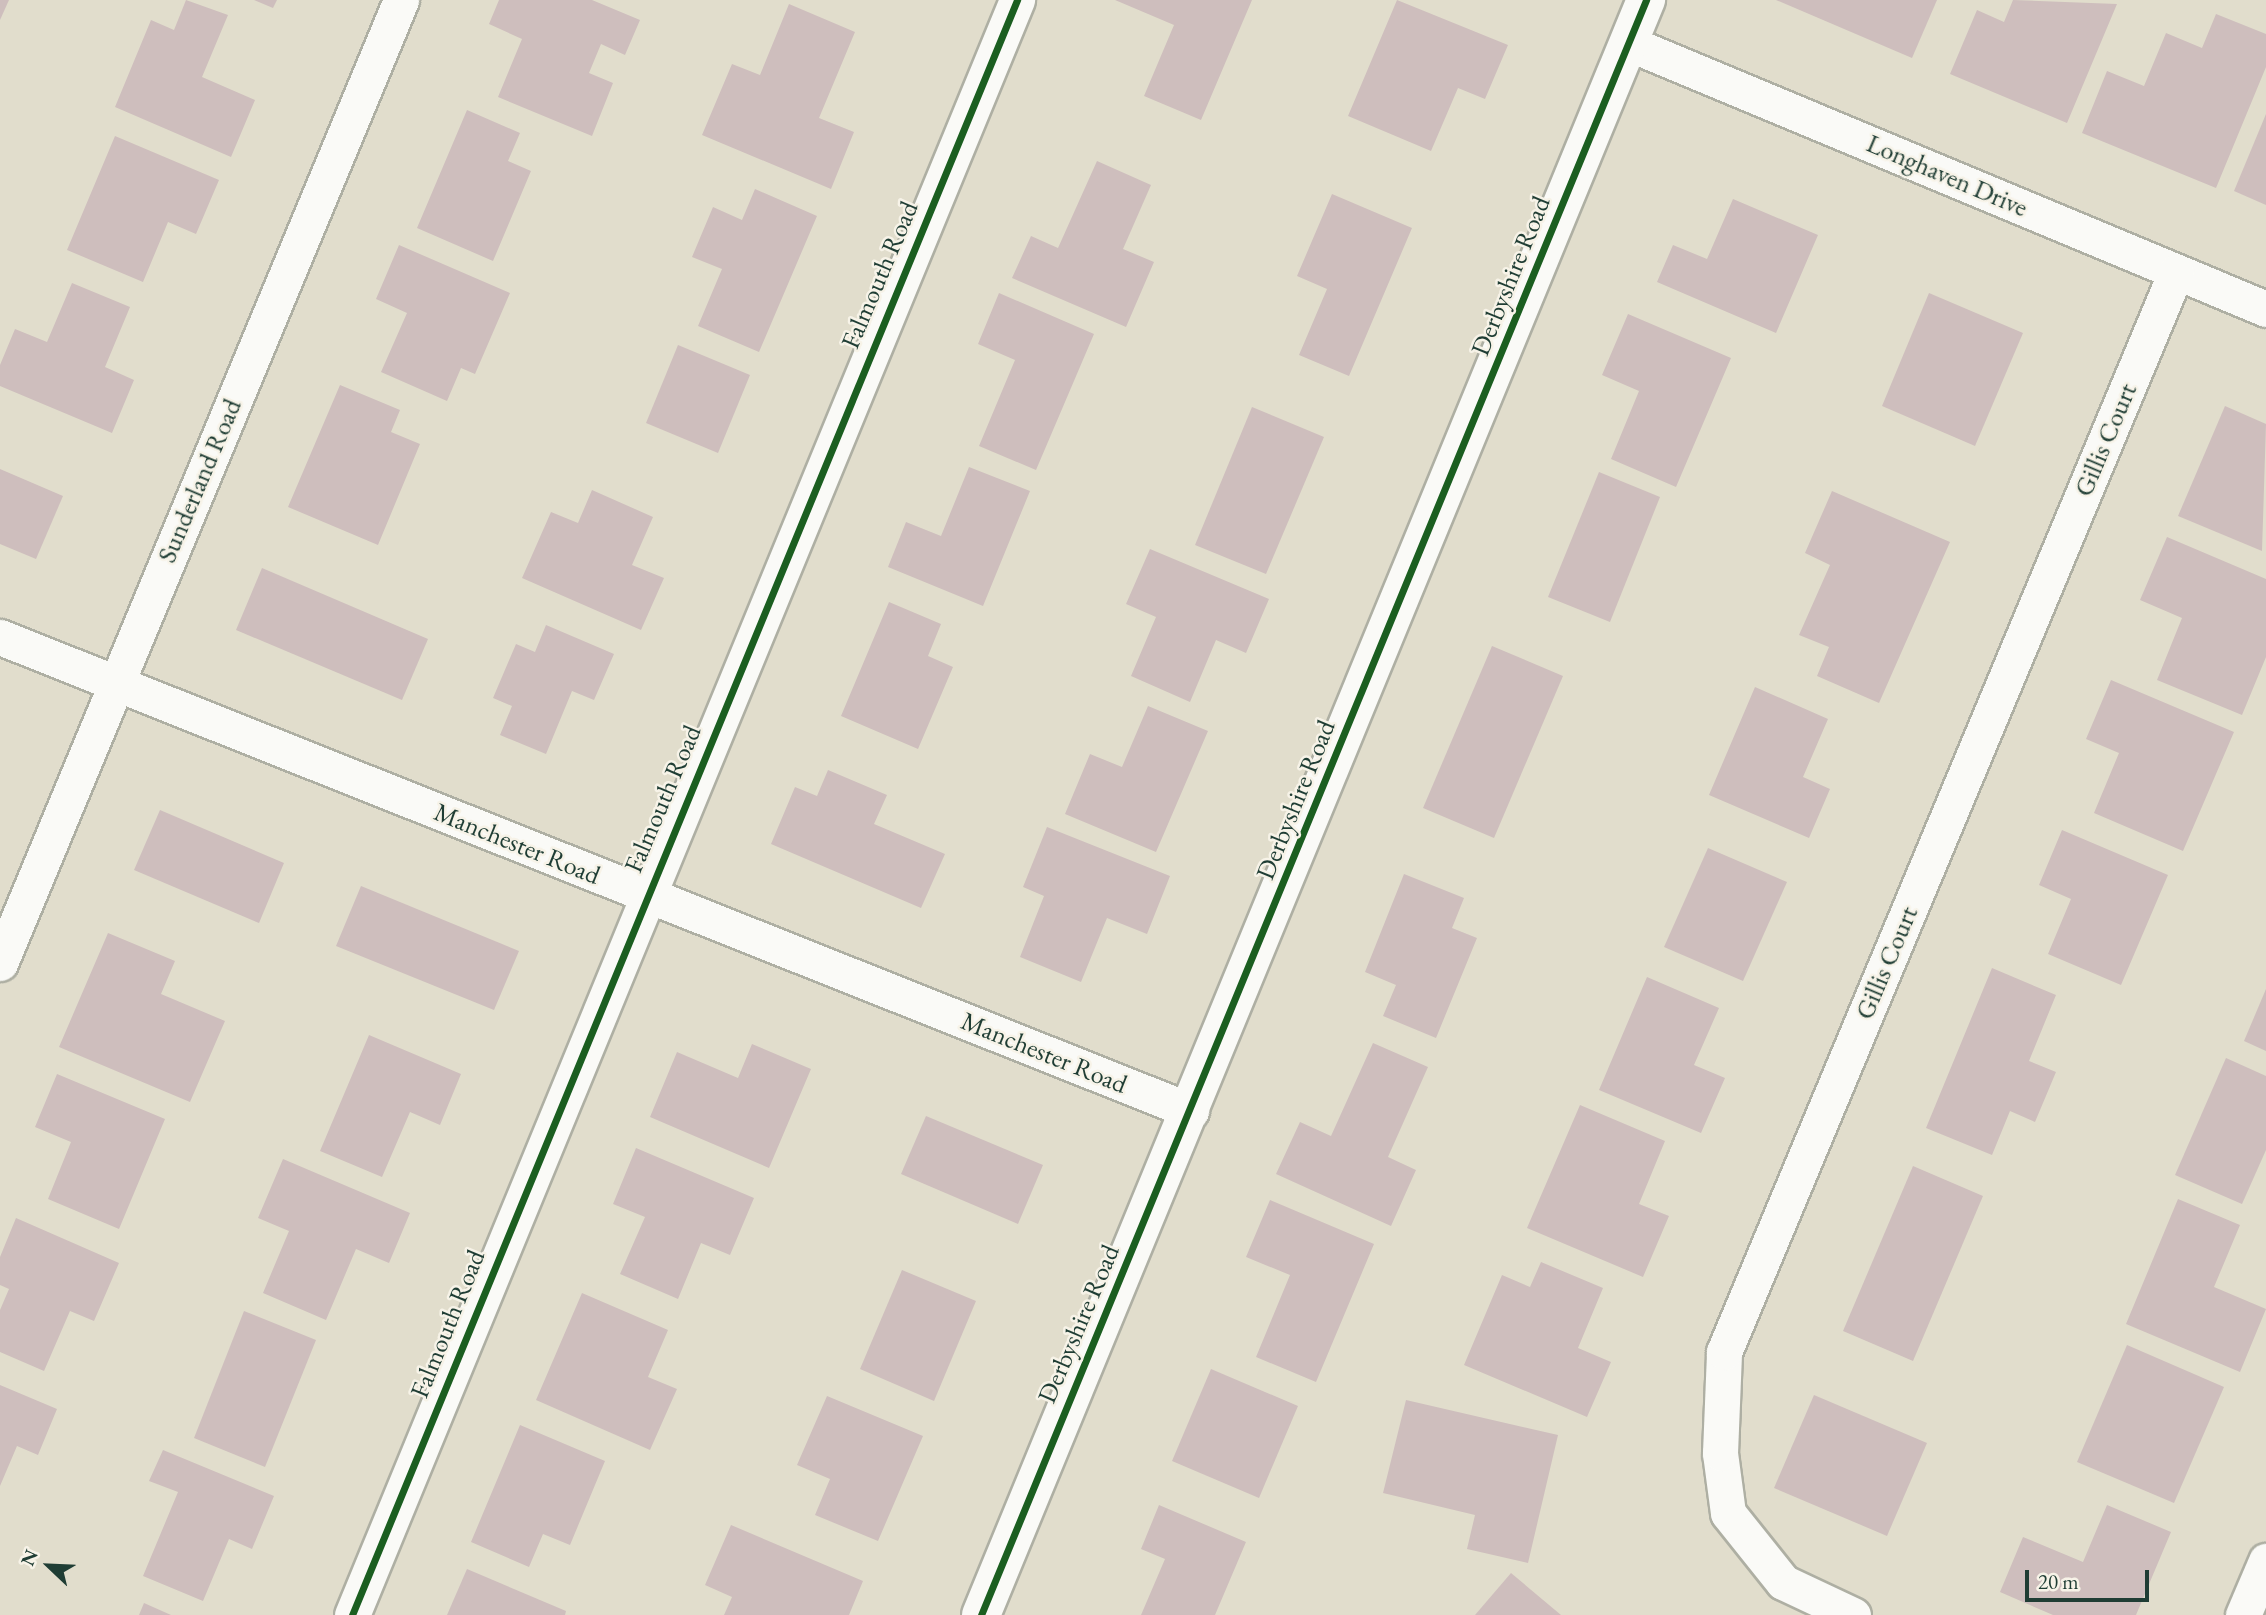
<!DOCTYPE html>
<style>
body{margin:0}
#map{position:relative;width:2266px;height:1615px;overflow:hidden;background:#e1ddcc;font-family:"EB Garamond",serif}
div>[style]{position:absolute}
[style*='--x']{left:calc(var(--x)*1px);top:calc(var(--y)*1px);width:calc(var(--w)*1px);rotate:calc(var(--a)*1deg)}
.building>*{inset:0;background:#cebebd}
.roads{filter:drop-shadow(2px 0 #aeafa3) drop-shadow(-2px 0 #aeafa3) drop-shadow(0 2px #aeafa3) drop-shadow(0 -2px #aeafa3)}
.minor>*{height:35px;margin:-17.5px;padding:0 17.5px;transform-origin:17.5px;border-radius:17.5px;background:#fafaf7}
.tertiary>*{height:38px;margin:-19px;padding:0 19px;transform-origin:19px;border-radius:19px;background:#fafaf7}
.cycleway>*{height:7px;margin:-3.5px;padding:0 3.5px;transform-origin:3.5px;border-radius:3.5px;background:#1b5e20}
span{translate:-50% -50%;white-space:nowrap;text-align:center;line-height:1.15;-webkit-text-stroke:5px #f7f3e8;paint-order:stroke}
.street-label{font-size:26px;color:#1f3d34}
.north{position:absolute;left:14px;top:1531px;width:70px;height:70px;-webkit-text-stroke:5px #f7f3e8;paint-order:stroke;rotate:293deg;font-size:19px;font-weight:700;line-height:28px;text-align:center;color:#1f3d34}
.north::after{content:'';display:block;margin:auto;width:24px;height:32px;background:#1f3d34;clip-path:polygon(50% 0,100% 100%,50% 72%,0 100%)}
.scale{position:absolute;left:2025px;top:1570px;width:124px;height:32px;box-sizing:border-box;border:4px solid #1f3d34;border-top:0;padding-left:9px;font-size:21px;line-height:24px;white-space:nowrap;color:#1f3d34;-webkit-text-stroke:5px #f7f3e8;paint-order:stroke}
</style>
<div id="map">
<div class="building">
<i style="clip-path:polygon(0 0,9px 0,0 20px)"></i>
<i style="clip-path:polygon(186px 0,228px 15px,202px 77px,255px 100px,231px 157px,115px 107px,151px 20px,174px 30px)"></i>
<i style="clip-path:polygon(254px 0,277px 0,273px 8px)"></i>
<i style="clip-path:polygon(499px 0,592px 0,640px 20px,625px 55px,601px 44px,589px 73px,613px 83px,592px 136px,498px 97px,522px 39px,489px 24px)"></i>
<i style="clip-path:polygon(1115px 0,1252px 0,1201px 120px,1144px 96px,1174px 25px)"></i>
<i style="clip-path:polygon(1397px 0,1508px 45px,1485px 99px,1458px 88px,1431px 151px,1348px 116px)"></i>
<i style="clip-path:polygon(1776px 0,1937px 0,1912px 58px)"></i>
<i style="clip-path:polygon(2013px 0,2117px 4px,2067px 123px,1950px 74px,1977px 10px,2004px 22px)"></i>
<i style="clip-path:polygon(789px 4px,855px 32px,819px 118px,854px 132px,831px 189px,702px 135px,732px 64px,760px 75px)"></i>
<i style="clip-path:polygon(2216px 14px,2266px 34px,2266px 67px,2216px 188px,2082px 133px,2107px 71px,2144px 86px,2166px 33px,2202px 48px)"></i>
<i style="clip-path:polygon(467px 110px,520px 133px,508px 161px,531px 171px,493px 261px,417px 228px)"></i>
<i style="clip-path:polygon(2266px 114px,2266px 205px,2234px 191px)"></i>
<i style="clip-path:polygon(115px 136px,219px 180px,196px 234px,168px 222px,143px 282px,67px 250px)"></i>
<i style="clip-path:polygon(1097px 161px,1151px 185px,1123px 249px,1154px 262px,1126px 327px,1012px 278px,1031px 236px,1058px 248px)"></i>
<i style="clip-path:polygon(755px 189px,817px 216px,759px 352px,698px 326px,722px 269px,692px 257px,713px 207px,742px 220px)"></i>
<i style="clip-path:polygon(1332px 194px,1412px 228px,1349px 376px,1299px 355px,1327px 289px,1297px 276px)"></i>
<i style="clip-path:polygon(1733px 199px,1818px 235px,1776px 333px,1657px 282px,1673px 245px,1707px 259px)"></i>
<i style="clip-path:polygon(399px 245px,510px 293px,475px 374px,461px 368px,447px 401px,381px 372px,407px 313px,376px 299px)"></i>
<i style="clip-path:polygon(72px 283px,130px 307px,105px 367px,134px 380px,112px 433px,0 386px,0 365px,15px 329px,47px 342px)"></i>
<i style="clip-path:polygon(999px 293px,1094px 334px,1036px 470px,979px 446px,1015px 360px,978px 344px)"></i>
<i style="clip-path:polygon(1929px 293px,2023px 333px,1975px 446px,1882px 406px)"></i>
<i style="clip-path:polygon(1628px 314px,1731px 358px,1676px 487px,1611px 459px,1639px 391px,1602px 375px)"></i>
<i style="clip-path:polygon(678px 345px,750px 375px,718px 453px,646px 423px)"></i>
<i style="clip-path:polygon(340px 385px,400px 410px,391px 432px,420px 444px,378px 545px,288px 507px)"></i>
<i style="clip-path:polygon(2225px 406px,2266px 424px,2262px 551px,2178px 516px)"></i>
<i style="clip-path:polygon(1252px 407px,1324px 437px,1266px 574px,1195px 545px)"></i>
<i style="clip-path:polygon(969px 467px,1030px 491px,983px 606px,888px 567px,906px 522px,941px 536px)"></i>
<i style="clip-path:polygon(0 469px,63px 496px,36px 559px,0 544px)"></i>
<i style="clip-path:polygon(1599px 472px,1660px 497px,1610px 622px,1548px 597px)"></i>
<i style="clip-path:polygon(592px 490px,653px 517px,632px 565px,664px 578px,641px 630px,522px 578px,551px 512px,578px 523px)"></i>
<i style="clip-path:polygon(1832px 491px,1950px 542px,1879px 703px,1817px 676px,1829px 647px,1799px 635px,1830px 565px,1805px 553px)"></i>
<i style="clip-path:polygon(2167px 537px,2266px 579px,2266px 657px,2242px 715px,2157px 680px,2182px 618px,2140px 600px)"></i>
<i style="clip-path:polygon(1150px 549px,1269px 599px,1246px 653px,1216px 640px,1190px 702px,1131px 676px,1156px 617px,1126px 604px)"></i>
<i style="clip-path:polygon(262px 568px,428px 639px,402px 700px,236px 630px)"></i>
<i style="clip-path:polygon(889px 602px,941px 624px,928px 656px,953px 667px,918px 749px,841px 716px)"></i>
<i style="clip-path:polygon(546px 625px,614px 654px,594px 700px,572px 691px,546px 754px,500px 735px,512px 706px,493px 698px,516px 644px,535px 652px)"></i>
<i style="clip-path:polygon(1492px 646px,1563px 676px,1494px 838px,1423px 808px)"></i>
<i style="clip-path:polygon(2111px 680px,2234px 732px,2183px 851px,2094px 813px,2119px 753px,2086px 739px)"></i>
<i style="clip-path:polygon(1755px 687px,1828px 719px,1803px 777px,1830px 789px,1809px 838px,1709px 795px)"></i>
<i style="clip-path:polygon(1148px 706px,1208px 731px,1156px 852px,1065px 814px,1090px 754px,1122px 767px)"></i>
<i style="clip-path:polygon(828px 770px,887px 795px,874px 824px,945px 854px,921px 908px,771px 844px,795px 787px,817px 796px)"></i>
<i style="clip-path:polygon(160px 810px,284px 863px,259px 923px,134px 870px)"></i>
<i style="clip-path:polygon(1047px 827px,1170px 876px,1147px 934px,1107px 918px,1081px 982px,1020px 957px,1044px 896px,1023px 887px)"></i>
<i style="clip-path:polygon(2062px 830px,2168px 875px,2121px 985px,2048px 954px,2071px 899px,2039px 885px)"></i>
<i style="clip-path:polygon(1708px 848px,1787px 882px,1743px 981px,1664px 947px)"></i>
<i style="clip-path:polygon(1404px 874px,1464px 898px,1452px 928px,1477px 938px,1436px 1038px,1383px 1016px,1396px 985px,1365px 972px)"></i>
<i style="clip-path:polygon(361px 886px,519px 951px,494px 1010px,336px 946px)"></i>
<i style="clip-path:polygon(108px 933px,175px 961px,161px 994px,225px 1021px,190px 1102px,59px 1047px)"></i>
<i style="clip-path:polygon(1992px 968px,2056px 995px,2029px 1061px,2056px 1072px,2035px 1122px,2010px 1111px,1992px 1155px,1926px 1128px)"></i>
<i style="clip-path:polygon(1647px 977px,1719px 1008px,1694px 1065px,1725px 1078px,1701px 1133px,1599px 1090px)"></i>
<i style="clip-path:polygon(2266px 989px,2266px 1051px,2244px 1041px)"></i>
<i style="clip-path:polygon(369px 1035px,461px 1074px,440px 1125px,410px 1112px,382px 1177px,320px 1151px)"></i>
<i style="clip-path:polygon(1373px 1043px,1428px 1067px,1388px 1157px,1416px 1170px,1391px 1226px,1276px 1174px,1300px 1122px,1331px 1136px)"></i>
<i style="clip-path:polygon(752px 1044px,811px 1069px,769px 1168px,650px 1117px,677px 1052px,738px 1078px)"></i>
<i style="clip-path:polygon(2226px 1058px,2266px 1076px,2266px 1150px,2242px 1204px,2175px 1175px)"></i>
<i style="clip-path:polygon(57px 1074px,165px 1119px,119px 1229px,48px 1199px,71px 1142px,35px 1127px)"></i>
<i style="clip-path:polygon(1580px 1105px,1665px 1141px,1639px 1204px,1669px 1216px,1643px 1277px,1527px 1228px)"></i>
<i style="clip-path:polygon(926px 1116px,1043px 1165px,1018px 1224px,901px 1174px)"></i>
<i style="clip-path:polygon(636px 1148px,754px 1198px,730px 1255px,701px 1243px,678px 1299px,620px 1274px,645px 1217px,613px 1204px)"></i>
<i style="clip-path:polygon(283px 1159px,410px 1213px,389px 1263px,356px 1249px,326px 1320px,263px 1293px,289px 1231px,258px 1218px)"></i>
<i style="clip-path:polygon(1913px 1166px,1983px 1196px,1913px 1361px,1843px 1331px)"></i>
<i style="clip-path:polygon(2178px 1199px,2240px 1225px,2214px 1287px,2266px 1309px,2240px 1372px,2126px 1324px)"></i>
<i style="clip-path:polygon(1270px 1200px,1374px 1244px,1316px 1382px,1256px 1357px,1290px 1275px,1246px 1257px)"></i>
<i style="clip-path:polygon(16px 1218px,119px 1263px,94px 1321px,70px 1311px,44px 1371px,0 1352px,0 1310px,9px 1289px,0 1285px,0 1257px)"></i>
<i style="clip-path:polygon(1541px 1262px,1603px 1288px,1578px 1348px,1611px 1362px,1587px 1417px,1464px 1365px,1502px 1275px,1530px 1287px)"></i>
<i style="clip-path:polygon(902px 1270px,976px 1301px,934px 1401px,860px 1369px)"></i>
<i style="clip-path:polygon(582px 1293px,668px 1330px,648px 1377px,677px 1389px,650px 1450px,536px 1400px)"></i>
<i style="clip-path:polygon(244px 1311px,316px 1340px,265px 1467px,194px 1438px)"></i>
<i style="clip-path:polygon(2127px 1345px,2224px 1387px,2174px 1503px,2077px 1462px)"></i>
<i style="clip-path:polygon(1211px 1369px,1298px 1406px,1259px 1498px,1172px 1461px)"></i>
<i style="clip-path:polygon(0 1385px,57px 1409px,38px 1455px,17px 1446px,0 1486px)"></i>
<i style="clip-path:polygon(1814px 1395px,1927px 1443px,1887px 1536px,1774px 1488px)"></i>
<i style="clip-path:polygon(827px 1396px,923px 1436px,878px 1541px,815px 1515px,830px 1479px,797px 1465px)"></i>
<i style="clip-path:polygon(1406px 1400px,1558px 1435px,1528px 1563px,1467px 1549px,1475px 1515px,1383px 1493px)"></i>
<i style="clip-path:polygon(520px 1425px,605px 1461px,570px 1545px,543px 1534px,529px 1567px,471px 1542px)"></i>
<i style="clip-path:polygon(163px 1450px,274px 1496px,252px 1549px,229px 1539px,203px 1601px,143px 1576px,178px 1492px,149px 1481px)"></i>
<i style="clip-path:polygon(1159px 1505px,1246px 1542px,1215px 1615px,1141px 1615px,1165px 1559px,1141px 1549px)"></i>
<i style="clip-path:polygon(2107px 1505px,2171px 1532px,2136px 1615px,2053px 1615px,2000px 1592px,2023px 1537px,2083px 1562px)"></i>
<i style="clip-path:polygon(731px 1525px,863px 1581px,849px 1615px,724px 1615px,732px 1597px,705px 1585px)"></i>
<i style="clip-path:polygon(467px 1569px,566px 1611px,565px 1615px,447px 1615px)"></i>
<i style="clip-path:polygon(1511px 1573px,1561px 1615px,1475px 1615px)"></i>
<i style="clip-path:polygon(144px 1603px,171px 1615px,139px 1615px)"></i>
</div>
<div class="roads">
<div class="minor">
<i style="--x:1628;--y:43;--w:691;--a:22.63"></i>
<i style="--x:0;--y:637;--w:1282;--a:21.7"></i>
<i style="--x:0;--y:963;--w:1043;--a:-67.39"></i>
<i style="--x:352;--y:1615;--w:1747;--a:-67.62"></i>
<i style="--x:1853;--y:1615;--w:77;--a:-154.8"></i>
<i style="--x:1783;--y:1582;--w:88;--a:-128.6"></i>
<i style="--x:1728;--y:1513;--w:61;--a:-97.6"></i>
<i style="--x:1720;--y:1453;--w:101;--a:-87.7"></i>
<i style="--x:1724;--y:1352;--w:1171;--a:-67.29"></i>
<i style="--x:2243;--y:1615;--w:59;--a:-66.9"></i>
</div>
<div class="tertiary">
<i style="--x:981;--y:1615;--w:1747;--a:-67.62"></i>
</div>
</div>
<div class="cycleway">
<i style="--x:352;--y:1615;--w:1747;--a:-67.62"></i>
<i style="--x:981;--y:1615;--w:1747;--a:-67.62"></i>
</div>
<div class="street-label">
<span style="left:1947px;top:176px;rotate:23deg">Longhaven Drive</span>
<span style="left:880px;top:275px;rotate:-67deg">Falmouth Road</span>
<span style="left:1511px;top:276px;rotate:-68deg">Derbyshire Road</span>
<span style="left:2106px;top:440px;rotate:-67deg">Gillis Court</span>
<span style="left:200px;top:481px;rotate:-67deg">Sunderland Road</span>
<span style="left:663px;top:799px;rotate:-67deg">Falmouth Road</span>
<span style="left:1296px;top:800px;rotate:-68deg">Derbyshire Road</span>
<span style="left:517px;top:844px;rotate:22deg">Manchester Road</span>
<span style="left:1887px;top:963px;rotate:-67deg">Gillis Court</span>
<span style="left:1044px;top:1053px;rotate:22deg">Manchester Road</span>
<span style="left:448px;top:1324px;rotate:-68deg">Falmouth Road</span>
<span style="left:1079px;top:1324px;rotate:-67deg">Derbyshire Road</span>
</div>
<div class="north">N</div>
<div class="scale">20 m</div>
</div>
